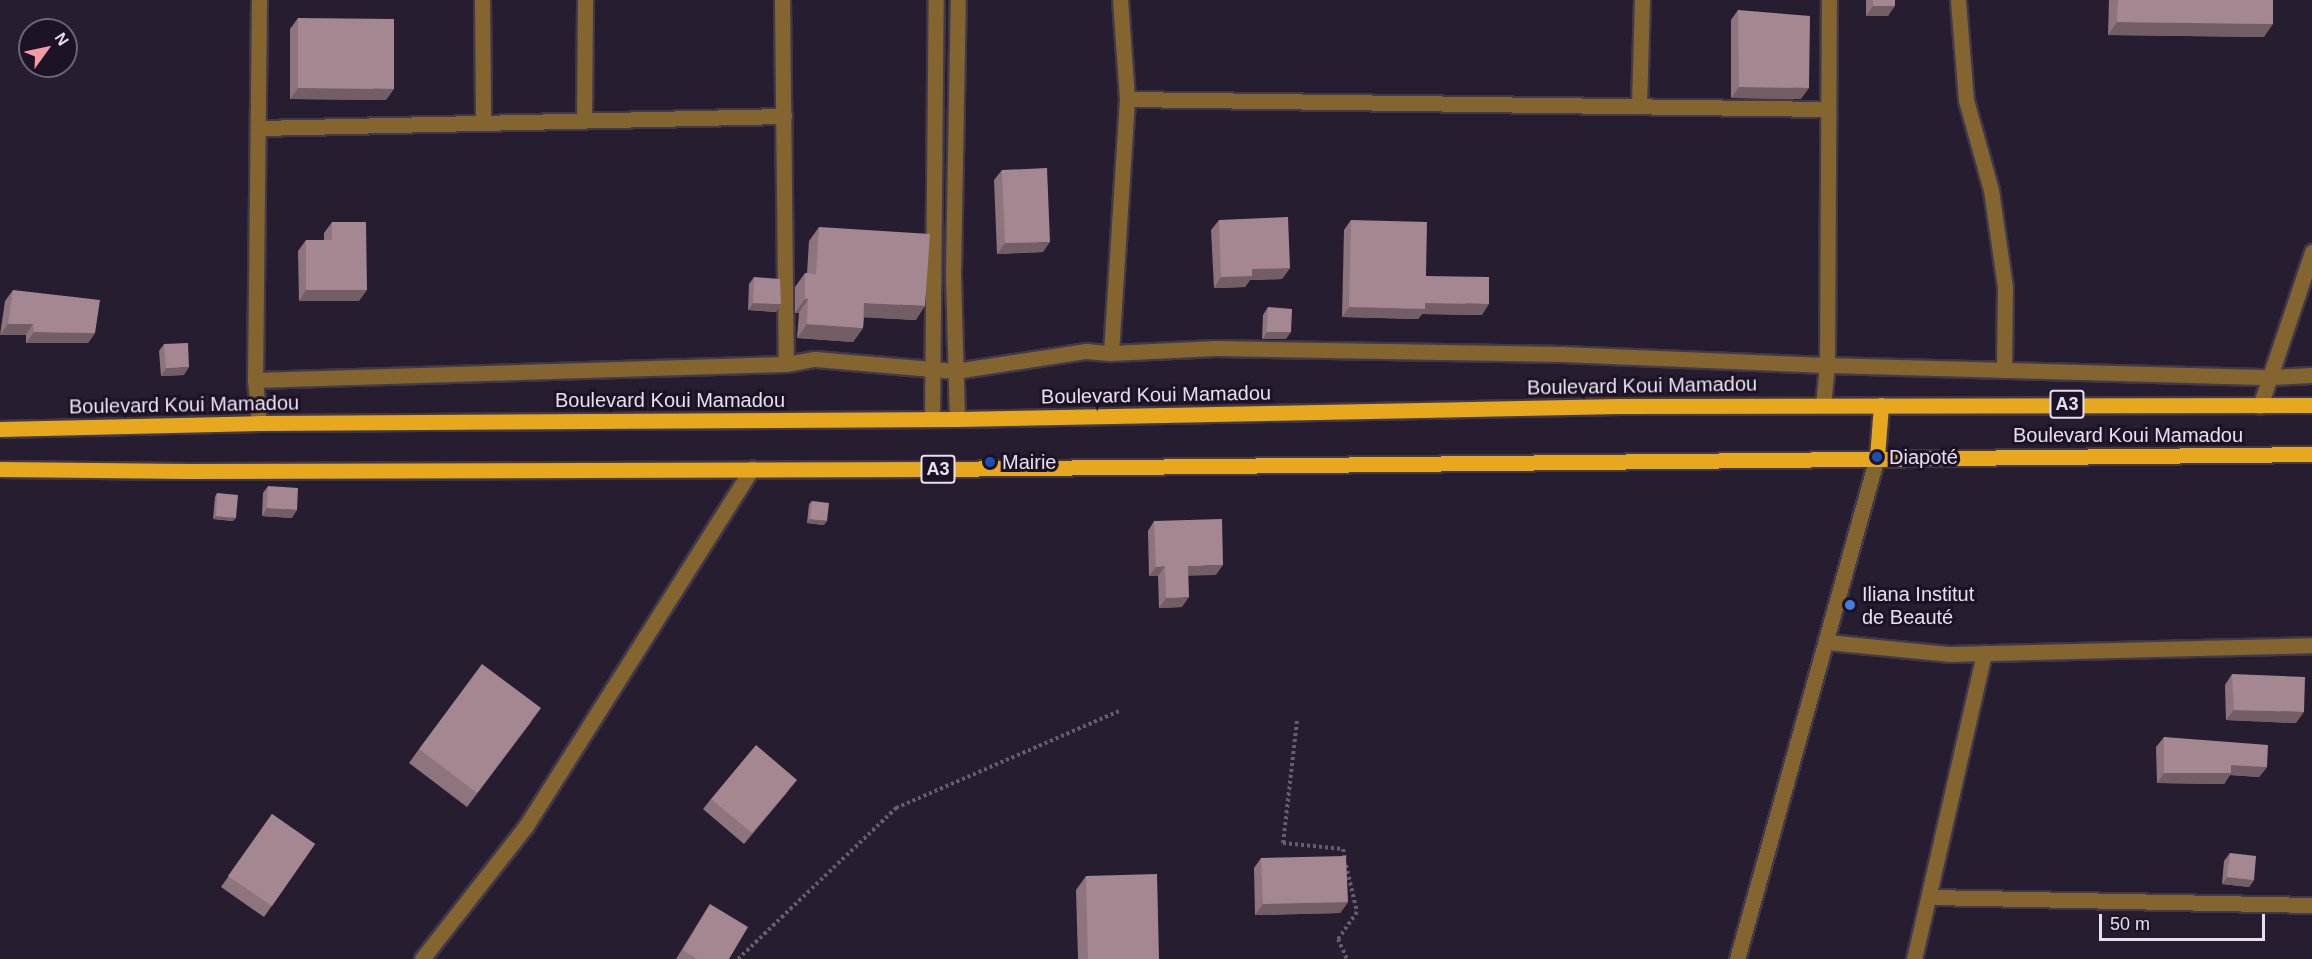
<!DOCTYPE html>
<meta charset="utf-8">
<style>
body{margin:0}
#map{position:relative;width:2312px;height:959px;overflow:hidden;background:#271d31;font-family:Arial,sans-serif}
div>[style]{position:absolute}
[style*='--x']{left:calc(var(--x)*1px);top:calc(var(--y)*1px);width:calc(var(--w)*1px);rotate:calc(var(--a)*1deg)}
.path>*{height:4px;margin-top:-2px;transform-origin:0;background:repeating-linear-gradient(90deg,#665d6f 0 3px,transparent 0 6px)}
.roads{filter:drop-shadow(2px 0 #42384b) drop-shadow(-2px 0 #42384b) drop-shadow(0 2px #42384b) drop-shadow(0 -2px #42384b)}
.minor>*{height:15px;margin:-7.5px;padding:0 7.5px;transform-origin:7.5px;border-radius:7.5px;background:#84652f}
.major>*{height:15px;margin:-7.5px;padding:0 7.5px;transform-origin:7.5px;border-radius:7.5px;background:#e8a81d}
.wall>*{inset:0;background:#8e747d}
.shaded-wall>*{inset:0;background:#745e66}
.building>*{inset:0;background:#a58791}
.dots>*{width:16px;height:16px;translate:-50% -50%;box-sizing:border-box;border:3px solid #1d1327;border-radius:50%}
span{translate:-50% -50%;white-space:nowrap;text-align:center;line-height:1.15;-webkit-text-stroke:6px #1d1327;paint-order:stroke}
.shield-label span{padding:2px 4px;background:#1d1327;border:2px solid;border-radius:4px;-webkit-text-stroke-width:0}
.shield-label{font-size:18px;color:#e6e0ee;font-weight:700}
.street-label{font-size:20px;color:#e6e0ee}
.poi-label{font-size:20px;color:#e6e0ee}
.left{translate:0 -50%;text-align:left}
.north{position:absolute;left:18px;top:18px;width:60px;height:60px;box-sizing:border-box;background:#1d1327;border:2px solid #6d6577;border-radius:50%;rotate:57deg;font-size:16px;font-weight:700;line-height:24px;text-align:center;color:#e6e0ee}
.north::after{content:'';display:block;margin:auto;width:21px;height:27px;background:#f49aa3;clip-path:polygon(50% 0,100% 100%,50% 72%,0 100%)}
.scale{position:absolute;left:2099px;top:914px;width:166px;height:27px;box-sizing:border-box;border:3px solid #e6e0ee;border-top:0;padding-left:8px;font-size:18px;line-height:21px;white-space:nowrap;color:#e6e0ee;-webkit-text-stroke:4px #1d1327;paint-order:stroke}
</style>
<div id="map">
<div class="path">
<i style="--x:1297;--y:721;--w:123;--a:96.5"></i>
<i style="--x:1283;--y:843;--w:60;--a:5.7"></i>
<i style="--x:1343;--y:849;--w:9;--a:77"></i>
<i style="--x:1346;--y:865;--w:48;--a:76.8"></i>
<i style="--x:1357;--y:912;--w:33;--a:125"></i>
<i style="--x:1338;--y:939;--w:22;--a:66"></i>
<i style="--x:738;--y:959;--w:219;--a:-43.7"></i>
<i style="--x:896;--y:808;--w:243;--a:-23.5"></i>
</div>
<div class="roads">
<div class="minor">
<i style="--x:259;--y:0;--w:380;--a:90.6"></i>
<i style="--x:255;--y:380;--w:43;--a:84.7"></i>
<i style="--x:482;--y:0;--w:123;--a:89.5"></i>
<i style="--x:782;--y:0;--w:364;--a:89.4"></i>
<i style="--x:1958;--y:1;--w:99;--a:85.4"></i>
<i style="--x:1966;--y:100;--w:93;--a:74.5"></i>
<i style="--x:1991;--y:190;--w:98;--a:81.8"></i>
<i style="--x:2005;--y:287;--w:83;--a:90.7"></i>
<i style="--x:1127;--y:99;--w:701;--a:0.82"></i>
<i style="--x:1639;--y:106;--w:106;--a:-88.4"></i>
<i style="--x:584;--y:120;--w:120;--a:-89.5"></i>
<i style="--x:259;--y:128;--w:525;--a:-1.31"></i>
<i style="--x:1111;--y:353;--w:255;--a:-86.4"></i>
<i style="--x:1127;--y:99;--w:99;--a:-94"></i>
<i style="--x:255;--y:380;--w:531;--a:-1.73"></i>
<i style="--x:786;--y:364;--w:29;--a:-10"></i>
<i style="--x:815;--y:359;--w:141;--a:4.9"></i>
<i style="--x:955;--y:371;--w:133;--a:-8.7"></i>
<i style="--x:1086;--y:351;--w:25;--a:5"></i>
<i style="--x:1111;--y:353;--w:105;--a:-2.7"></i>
<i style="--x:1216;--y:348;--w:346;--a:1"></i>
<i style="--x:1562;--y:354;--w:265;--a:2.4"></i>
<i style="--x:1827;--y:365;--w:443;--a:1.6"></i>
<i style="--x:2270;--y:377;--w:42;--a:-2.7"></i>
<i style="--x:1823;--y:405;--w:40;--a:-84.3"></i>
<i style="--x:1827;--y:365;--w:365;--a:-89.7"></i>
<i style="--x:2260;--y:406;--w:163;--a:-71.3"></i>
<i style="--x:932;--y:419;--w:419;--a:-89.5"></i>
<i style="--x:957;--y:419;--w:146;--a:-91.6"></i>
<i style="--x:953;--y:273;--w:273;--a:-89"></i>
<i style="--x:1827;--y:642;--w:124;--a:5.6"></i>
<i style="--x:1950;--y:654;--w:362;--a:-1.4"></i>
<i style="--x:1930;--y:897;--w:382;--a:1.2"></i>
<i style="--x:422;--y:959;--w:169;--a:-52"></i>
<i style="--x:526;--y:826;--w:423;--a:-57.7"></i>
<i style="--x:1737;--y:959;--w:521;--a:-74.42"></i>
<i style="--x:1914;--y:959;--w:314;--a:-77.1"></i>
</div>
<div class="major">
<i style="--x:0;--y:429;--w:259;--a:-1.3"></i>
<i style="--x:259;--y:423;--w:698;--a:-0.33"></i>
<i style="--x:957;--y:419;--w:662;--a:-1.12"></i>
<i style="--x:1619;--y:406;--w:693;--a:-0.08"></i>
<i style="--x:1877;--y:457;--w:52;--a:-85.6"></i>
<i style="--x:0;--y:469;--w:189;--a:0.6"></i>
<i style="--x:189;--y:471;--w:744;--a:-0.15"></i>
<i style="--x:933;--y:469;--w:1379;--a:-0.62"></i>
</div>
</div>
<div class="wall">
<i style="clip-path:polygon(1866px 0,1895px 0,1888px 16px,1866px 16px)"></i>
<i style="clip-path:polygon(2109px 0,2273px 0,2264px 37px,2108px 35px)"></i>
<i style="clip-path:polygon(1738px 10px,1801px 99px,1731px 98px,1731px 20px)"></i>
<i style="clip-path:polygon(298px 18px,386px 100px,290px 99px,290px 29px)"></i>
<i style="clip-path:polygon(1002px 170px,1043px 252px,997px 254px,994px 180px)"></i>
<i style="clip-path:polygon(1219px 220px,1290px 268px,1282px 279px,1250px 280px,1245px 287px,1214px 288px,1211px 230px)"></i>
<i style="clip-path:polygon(1351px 220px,1426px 276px,1482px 315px,1422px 314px,1418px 319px,1342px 317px,1344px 230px)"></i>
<i style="clip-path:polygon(332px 222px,359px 301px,299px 301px,298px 251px,306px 240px,324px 240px,324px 233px)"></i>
<i style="clip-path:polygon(819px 227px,916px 320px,864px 317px,863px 328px,853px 342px,797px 338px,799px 313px,795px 313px,795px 287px,805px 273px,807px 273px,809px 241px)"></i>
<i style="clip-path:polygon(754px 277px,781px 304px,776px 312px,748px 310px,749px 284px)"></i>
<i style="clip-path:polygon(13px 290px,95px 333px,88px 343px,26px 343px,26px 335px,0 335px,5px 301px)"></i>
<i style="clip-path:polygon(1268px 307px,1286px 339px,1262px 339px,1263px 315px)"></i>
<i style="clip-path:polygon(164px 344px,184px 375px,161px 376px,159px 351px)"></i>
<i style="clip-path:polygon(268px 486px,292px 518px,262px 516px,263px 493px)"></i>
<i style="clip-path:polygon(217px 493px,233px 521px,213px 519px,215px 497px)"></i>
<i style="clip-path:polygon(812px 501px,824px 525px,807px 523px,809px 504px)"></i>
<i style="clip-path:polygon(1154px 521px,1216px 575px,1188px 575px,1182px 607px,1159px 608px,1158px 576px,1149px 576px,1148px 531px)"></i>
<i style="clip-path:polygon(2232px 674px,2296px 723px,2226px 720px,2225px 685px)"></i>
<i style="clip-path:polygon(531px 722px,467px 807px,409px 763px,419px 749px)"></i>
<i style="clip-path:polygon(2164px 737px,2267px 767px,2259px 777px,2230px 775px,2224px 784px,2157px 783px,2156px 747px)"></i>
<i style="clip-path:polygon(789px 790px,744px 844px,703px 809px,711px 799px)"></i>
<i style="clip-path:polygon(272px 814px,315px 844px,264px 917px,221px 887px)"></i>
<i style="clip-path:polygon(2230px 853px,2254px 880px,2249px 887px,2222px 884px,2224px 861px)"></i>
<i style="clip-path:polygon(1261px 858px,1348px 902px,1340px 913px,1255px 915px,1254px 868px)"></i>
<i style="clip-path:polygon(1086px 876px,1159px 959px,1078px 959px,1076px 890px)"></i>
<i style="clip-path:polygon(710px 904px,729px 959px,676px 959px,703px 915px)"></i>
</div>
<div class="shaded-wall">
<i style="clip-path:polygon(1873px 6px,1895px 6px,1888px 16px,1866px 16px)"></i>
<i style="clip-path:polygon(2117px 22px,2273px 24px,2264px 37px,2108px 35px)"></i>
<i style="clip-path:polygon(1739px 87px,1809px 88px,1801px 99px,1731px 98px)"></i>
<i style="clip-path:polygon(298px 88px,394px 89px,386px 100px,290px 99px)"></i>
<i style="clip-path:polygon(1050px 242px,1043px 252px,997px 254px,1005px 243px)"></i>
<i style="clip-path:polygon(1290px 268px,1282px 279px,1250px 280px,1245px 287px,1214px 288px,1221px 277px,1252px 269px)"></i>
<i style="clip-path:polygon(306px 290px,367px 290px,359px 301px,299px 301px)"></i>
<i style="clip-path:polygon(805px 299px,808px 299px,799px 313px,795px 313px)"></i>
<i style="clip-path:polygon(753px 303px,781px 304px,776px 312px,748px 310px)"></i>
<i style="clip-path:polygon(864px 303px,925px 306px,916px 320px,855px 317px)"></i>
<i style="clip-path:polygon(1425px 303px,1489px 304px,1482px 315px,1422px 314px,1418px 319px,1342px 317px,1349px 307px)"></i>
<i style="clip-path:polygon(8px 324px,33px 324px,26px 335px,0 335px)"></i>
<i style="clip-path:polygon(807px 324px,863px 328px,853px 342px,797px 338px)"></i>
<i style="clip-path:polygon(34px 332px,95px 333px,88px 343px,26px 343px)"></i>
<i style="clip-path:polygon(1267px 332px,1291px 332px,1286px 339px,1262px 339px)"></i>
<i style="clip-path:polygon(189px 367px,184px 375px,161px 376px,166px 368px)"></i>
<i style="clip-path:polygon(267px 508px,297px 510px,292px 518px,262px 516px)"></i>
<i style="clip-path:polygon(216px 516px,236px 518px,233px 521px,213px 519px)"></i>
<i style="clip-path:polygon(810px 519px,827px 521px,824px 525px,807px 523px)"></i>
<i style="clip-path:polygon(1223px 565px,1216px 575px,1181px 576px,1188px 566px)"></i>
<i style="clip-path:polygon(1165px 566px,1158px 576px,1149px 576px,1156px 567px)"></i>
<i style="clip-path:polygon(1189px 597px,1182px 607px,1159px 608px,1166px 598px)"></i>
<i style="clip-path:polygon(541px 708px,531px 722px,467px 807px,477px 793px)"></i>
<i style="clip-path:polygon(2234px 710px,2304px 712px,2296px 723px,2226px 720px)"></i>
<i style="clip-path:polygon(2231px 765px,2267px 767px,2259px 777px,2230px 775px,2224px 784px,2157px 783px,2164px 773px)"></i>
<i style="clip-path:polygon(797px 780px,789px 790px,744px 844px,752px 833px)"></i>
<i style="clip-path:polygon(2227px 877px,2254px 880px,2249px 887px,2222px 884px)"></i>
<i style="clip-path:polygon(1348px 902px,1340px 913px,1255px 915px,1263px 904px)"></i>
</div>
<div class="building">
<i style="clip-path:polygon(1873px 0,1895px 0,1895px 6px,1873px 6px)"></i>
<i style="clip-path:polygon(2118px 0,2273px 0,2273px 24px,2117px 22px)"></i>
<i style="clip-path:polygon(1738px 10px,1810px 16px,1809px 88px,1739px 87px)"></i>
<i style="clip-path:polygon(298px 18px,394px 19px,394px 89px,298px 88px)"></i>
<i style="clip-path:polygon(1047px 168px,1050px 242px,1005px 243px,1002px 170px)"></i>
<i style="clip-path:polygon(1288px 217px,1290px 268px,1252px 269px,1252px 276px,1221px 277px,1219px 220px)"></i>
<i style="clip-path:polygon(1351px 220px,1427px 222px,1426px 276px,1489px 277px,1489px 304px,1425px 303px,1425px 309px,1349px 307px)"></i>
<i style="clip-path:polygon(332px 222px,366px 222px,367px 290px,306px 290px,306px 240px,332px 240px)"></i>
<i style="clip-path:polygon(819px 227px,930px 234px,925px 306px,864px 303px,863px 328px,807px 324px,808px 299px,805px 299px,805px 273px,816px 274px)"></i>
<i style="clip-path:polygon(754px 277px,780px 279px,781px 304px,753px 303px)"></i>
<i style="clip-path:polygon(13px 290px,100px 300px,95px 333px,34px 332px,33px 324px,8px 324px)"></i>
<i style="clip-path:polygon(1268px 307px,1292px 309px,1291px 332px,1267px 332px)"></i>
<i style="clip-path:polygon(188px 343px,189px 367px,166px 368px,164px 344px)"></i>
<i style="clip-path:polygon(268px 486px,298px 488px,297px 510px,267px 508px)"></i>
<i style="clip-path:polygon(217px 493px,238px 495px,236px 518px,216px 516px)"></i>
<i style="clip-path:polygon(812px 501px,829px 503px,827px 521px,810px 519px)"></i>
<i style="clip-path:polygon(1222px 519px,1223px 565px,1188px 566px,1189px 597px,1166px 598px,1165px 566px,1156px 567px,1154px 521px)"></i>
<i style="clip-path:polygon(482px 664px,541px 708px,477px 793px,419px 749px)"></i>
<i style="clip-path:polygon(2232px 674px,2305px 677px,2304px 712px,2234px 710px)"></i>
<i style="clip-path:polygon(2164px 737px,2268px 745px,2267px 767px,2231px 765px,2231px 773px,2164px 773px)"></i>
<i style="clip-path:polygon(756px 745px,797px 780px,752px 833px,711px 799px)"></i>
<i style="clip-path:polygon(272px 814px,315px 844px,272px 906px,228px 876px)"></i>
<i style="clip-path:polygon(2230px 853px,2256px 856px,2254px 880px,2227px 877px)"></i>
<i style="clip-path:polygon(1346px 856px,1348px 902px,1263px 904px,1261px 858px)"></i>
<i style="clip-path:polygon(1157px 874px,1159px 959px,1088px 959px,1086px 876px)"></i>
<i style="clip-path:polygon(710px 904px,748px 927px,729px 959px,697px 959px,683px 950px)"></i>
</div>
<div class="dots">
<i style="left:1877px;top:457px;background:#1a4fb4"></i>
<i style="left:990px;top:462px;background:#1a4fb4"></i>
<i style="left:1850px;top:605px;background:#3f7fe0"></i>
</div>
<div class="shield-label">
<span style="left:2067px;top:404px">A3</span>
<span style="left:938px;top:469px">A3</span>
</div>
<div class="street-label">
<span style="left:1642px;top:386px;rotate:-1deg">Boulevard Koui Mamadou</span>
<span style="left:1156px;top:395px;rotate:-1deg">Boulevard Koui Mamadou</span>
<span style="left:670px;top:400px">Boulevard Koui Mamadou</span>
<span style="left:184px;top:405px;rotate:-1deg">Boulevard Koui Mamadou</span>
<span style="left:2128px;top:435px">Boulevard Koui Mamadou</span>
</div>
<div class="poi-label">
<span class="left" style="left:1889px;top:457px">Diapoté</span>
<span class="left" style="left:1002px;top:462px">Mairie</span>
<span class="left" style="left:1862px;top:606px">Iliana Institut<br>de Beauté</span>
</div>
<div class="north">N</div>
<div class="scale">50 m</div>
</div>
